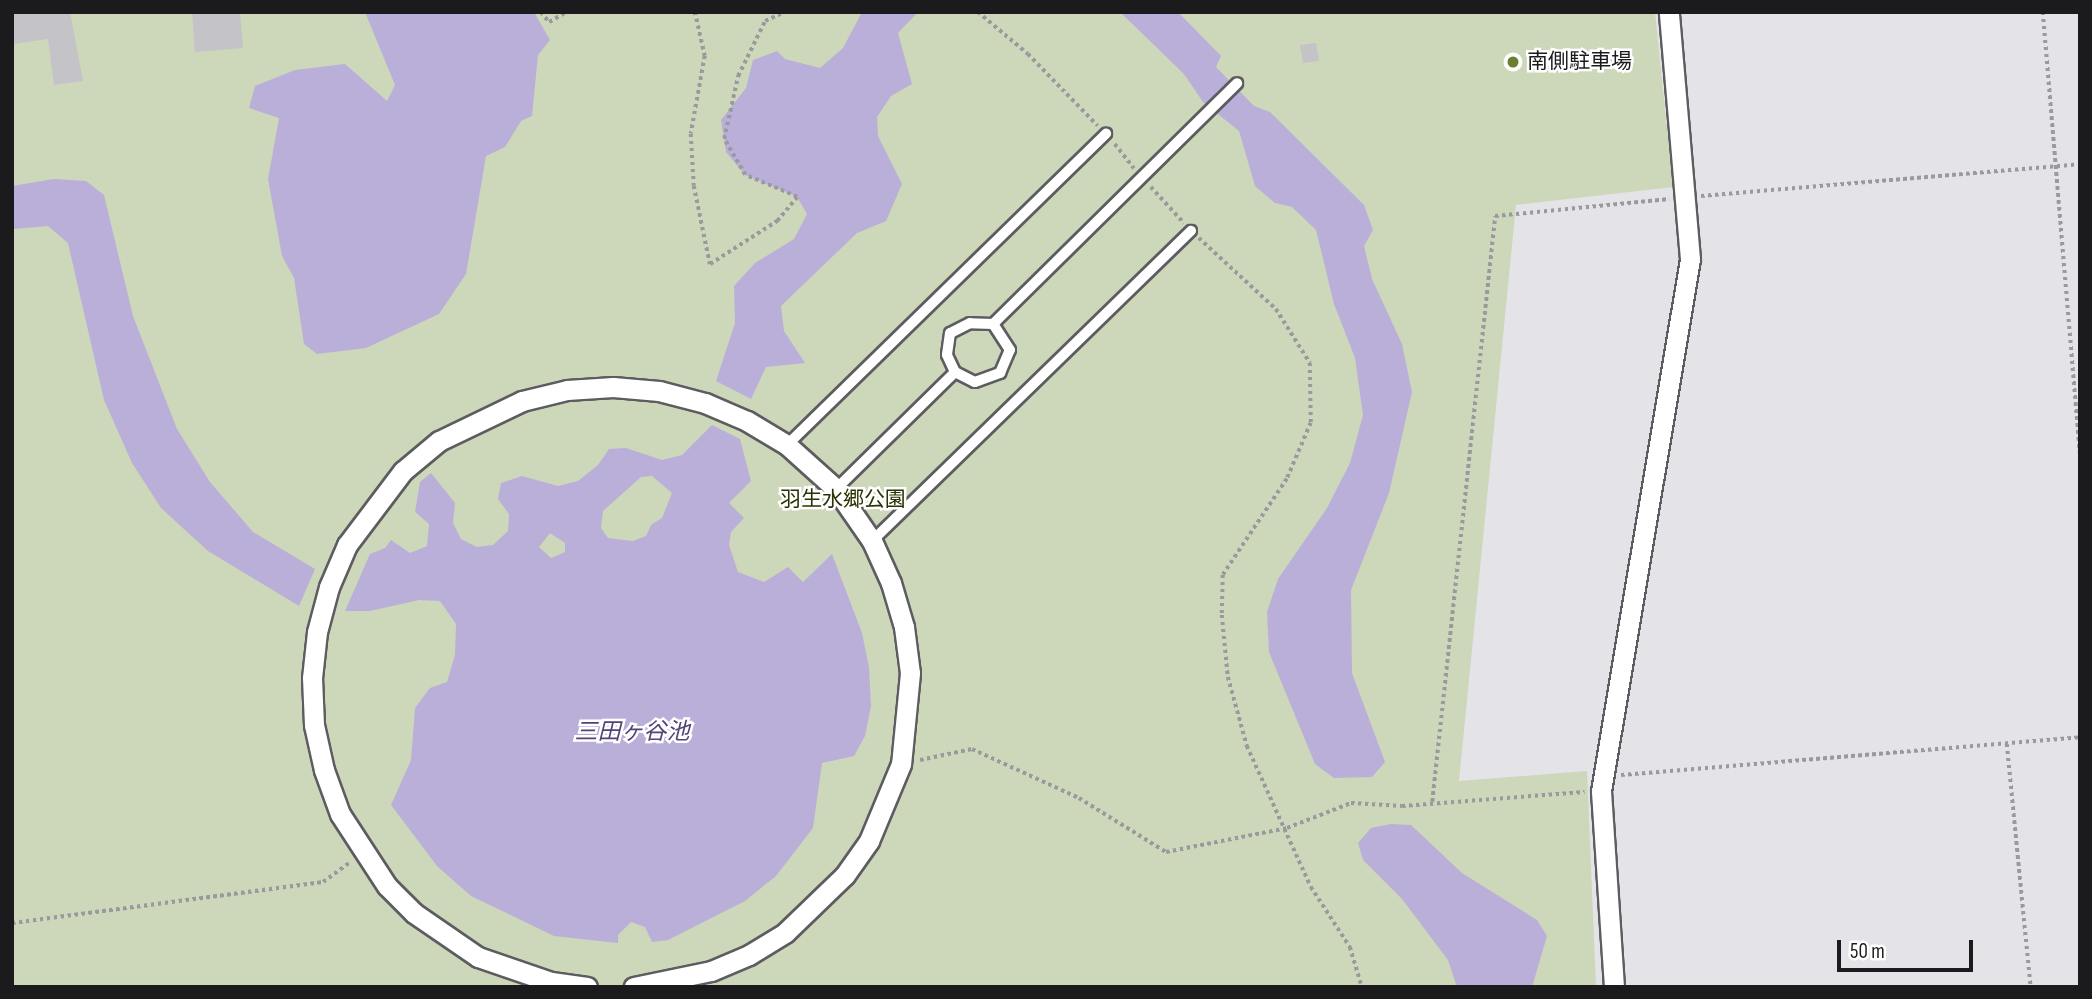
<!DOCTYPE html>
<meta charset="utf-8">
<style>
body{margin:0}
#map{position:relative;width:2092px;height:999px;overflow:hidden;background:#e4e3e8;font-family:"Sofia Sans Condensed","Noto Sans JP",sans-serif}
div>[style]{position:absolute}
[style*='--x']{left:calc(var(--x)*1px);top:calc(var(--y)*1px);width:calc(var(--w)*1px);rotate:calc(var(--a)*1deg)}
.green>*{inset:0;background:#cdd7ba}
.water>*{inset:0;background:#baafd8}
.building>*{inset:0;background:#c4c3c8}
.path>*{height:3.5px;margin-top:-1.75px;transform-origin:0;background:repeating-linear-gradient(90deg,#9a999d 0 3.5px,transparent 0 7px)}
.roads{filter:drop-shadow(2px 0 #5d5c60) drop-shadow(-2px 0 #5d5c60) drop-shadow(0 2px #5d5c60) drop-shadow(0 -2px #5d5c60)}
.lane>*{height:10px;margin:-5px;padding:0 5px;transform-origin:5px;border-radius:5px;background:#fff}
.street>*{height:19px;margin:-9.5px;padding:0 9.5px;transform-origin:9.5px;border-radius:9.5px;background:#fff}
.dots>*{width:19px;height:19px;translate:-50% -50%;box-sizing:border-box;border:4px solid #fff;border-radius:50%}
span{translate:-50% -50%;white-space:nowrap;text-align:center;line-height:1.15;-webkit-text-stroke:5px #fff;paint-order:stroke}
.poi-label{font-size:21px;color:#1b1a1c}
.left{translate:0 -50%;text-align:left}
.park-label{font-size:21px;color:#293402}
.water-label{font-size:23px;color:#544279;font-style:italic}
.frame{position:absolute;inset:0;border:14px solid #1b1a1c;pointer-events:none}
.scale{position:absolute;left:1837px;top:940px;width:136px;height:32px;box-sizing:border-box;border:4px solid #1b1a1c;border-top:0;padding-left:9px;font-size:21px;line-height:24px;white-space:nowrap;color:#1b1a1c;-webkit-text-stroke:5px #fff;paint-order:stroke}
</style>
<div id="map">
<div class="green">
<i style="clip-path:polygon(12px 12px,1655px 12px,1673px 187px,1516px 205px,1459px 781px,1587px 771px,1596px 987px,12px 987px)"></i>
</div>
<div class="water">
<i style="clip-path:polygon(365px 12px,534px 12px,550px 40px,538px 55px,532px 116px,521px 121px,505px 147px,486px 156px,466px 274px,439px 314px,366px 348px,317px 354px,304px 344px,294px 278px,282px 256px,268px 179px,279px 118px,249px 108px,255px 86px,295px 70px,345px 64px,387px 101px,395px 85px)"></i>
<i style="clip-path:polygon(862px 12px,918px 12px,898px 33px,912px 84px,891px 96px,877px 117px,878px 136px,902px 184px,886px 221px,857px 233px,781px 306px,784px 331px,805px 363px,766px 367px,751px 399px,716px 381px,735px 323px,734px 286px,755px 263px,794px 239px,807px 214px,797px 197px,745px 175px,726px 152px,721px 120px,746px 88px,753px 60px,777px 51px,785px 59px,820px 68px,843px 48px)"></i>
<i style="clip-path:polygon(1120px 12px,1178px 12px,1221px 56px,1216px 67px,1254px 106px,1270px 112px,1364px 205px,1373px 230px,1364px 246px,1372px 279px,1402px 344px,1412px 392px,1389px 493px,1351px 590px,1352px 673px,1385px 762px,1372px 777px,1334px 778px,1315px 764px,1269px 652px,1267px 612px,1278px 579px,1327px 508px,1350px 463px,1363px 415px,1355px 358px,1334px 304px,1316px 230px,1292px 207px,1275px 203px,1255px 186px,1239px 131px,1203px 102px,1184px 74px)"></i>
<i style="clip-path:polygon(54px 179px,86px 181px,104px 195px,133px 316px,177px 429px,210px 482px,253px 532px,315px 569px,299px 606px,208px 551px,161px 508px,132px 463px,104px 400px,68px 243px,48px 226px,12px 229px,12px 186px)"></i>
<i style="clip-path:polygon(evenodd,712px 425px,740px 439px,751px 481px,729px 503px,744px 518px,731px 532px,729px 545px,738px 572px,764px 582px,788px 567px,803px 582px,832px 554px,862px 633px,869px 667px,871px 706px,865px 736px,854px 756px,822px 763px,813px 828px,776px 876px,745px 901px,668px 940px,652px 942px,645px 927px,631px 922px,618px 935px,618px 943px,554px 936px,471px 896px,437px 866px,391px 805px,411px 760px,415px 708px,430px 688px,447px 682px,455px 655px,456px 624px,440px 601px,419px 600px,370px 611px,345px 611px,370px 554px,385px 548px,391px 540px,410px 553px,427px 546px,429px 524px,415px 512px,420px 482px,431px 473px,455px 503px,453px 523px,461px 539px,477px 547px,493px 545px,508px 531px,509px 514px,498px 499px,501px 483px,522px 476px,558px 486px,578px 481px,598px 465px,609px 449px,626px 448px,662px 460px,682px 455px,712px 425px,652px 476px,672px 493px,662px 518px,651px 525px,646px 536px,633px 541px,608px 538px,601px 528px,603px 511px,641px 477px,652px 476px,712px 425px,550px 533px,565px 543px,565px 552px,551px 558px,539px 547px,550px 533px)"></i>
<i style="clip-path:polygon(1391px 824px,1411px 825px,1462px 873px,1537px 920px,1547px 936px,1532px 987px,1457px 987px,1448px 960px,1402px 899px,1363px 860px,1358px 843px,1371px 828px)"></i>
</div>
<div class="building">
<i style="clip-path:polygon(70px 12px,83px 81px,54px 85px,48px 39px,12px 44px,12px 14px)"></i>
<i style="clip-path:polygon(192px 12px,240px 12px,243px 48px,195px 52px)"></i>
<i style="clip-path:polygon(1316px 43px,1319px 61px,1303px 63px,1300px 45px)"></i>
</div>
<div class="path">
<i style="--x:541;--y:12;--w:13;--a:51"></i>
<i style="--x:549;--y:22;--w:20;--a:-30"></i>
<i style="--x:695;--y:12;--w:45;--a:77.2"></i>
<i style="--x:705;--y:56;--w:79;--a:100.2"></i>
<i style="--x:691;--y:134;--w:52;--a:86.7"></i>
<i style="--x:694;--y:186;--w:80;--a:78.4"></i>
<i style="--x:710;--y:264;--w:80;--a:-32.7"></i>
<i style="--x:777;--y:221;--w:31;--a:-50"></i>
<i style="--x:797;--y:197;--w:56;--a:-157.1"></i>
<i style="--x:745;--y:175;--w:42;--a:-120.3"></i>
<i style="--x:724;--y:139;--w:65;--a:-77.5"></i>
<i style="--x:738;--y:76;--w:61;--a:-63.9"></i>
<i style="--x:765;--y:21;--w:21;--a:-25"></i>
<i style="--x:978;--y:12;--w:65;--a:40"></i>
<i style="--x:1028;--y:54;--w:100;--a:45.8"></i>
<i style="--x:2043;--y:12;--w:442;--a:85.2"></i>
<i style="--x:1115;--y:144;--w:31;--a:52"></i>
<i style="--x:1151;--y:187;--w:49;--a:47.5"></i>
<i style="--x:1701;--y:196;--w:380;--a:-4.8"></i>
<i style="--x:1199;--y:238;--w:105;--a:42.7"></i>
<i style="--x:1276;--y:309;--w:64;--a:57.8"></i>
<i style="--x:1310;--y:363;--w:60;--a:89"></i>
<i style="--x:1311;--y:423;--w:61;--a:113.2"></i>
<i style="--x:1287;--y:479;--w:115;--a:123.7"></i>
<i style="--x:1223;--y:575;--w:40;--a:91.4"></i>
<i style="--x:1222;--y:615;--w:62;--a:84.5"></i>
<i style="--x:1228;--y:677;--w:72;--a:74.6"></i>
<i style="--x:1247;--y:746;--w:155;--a:65.6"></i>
<i style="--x:1311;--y:887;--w:72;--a:57"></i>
<i style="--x:1350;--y:947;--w:42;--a:73.3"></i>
<i style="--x:2007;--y:744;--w:244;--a:84.4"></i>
<i style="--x:920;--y:760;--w:53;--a:-11.9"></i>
<i style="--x:972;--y:749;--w:118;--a:24.6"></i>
<i style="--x:1079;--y:798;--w:102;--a:31.8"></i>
<i style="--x:1166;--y:852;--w:123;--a:-11.2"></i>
<i style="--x:1287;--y:828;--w:69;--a:-21.3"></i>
<i style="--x:1351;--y:803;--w:51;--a:3.4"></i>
<i style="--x:1402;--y:806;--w:183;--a:-4.4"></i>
<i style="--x:1621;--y:775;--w:461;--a:-4.7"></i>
<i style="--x:1432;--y:802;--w:589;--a:-83.86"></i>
<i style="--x:1495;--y:216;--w:175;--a:-5.6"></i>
<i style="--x:12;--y:923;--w:314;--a:-7.5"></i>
<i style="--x:323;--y:882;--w:34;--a:-36"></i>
</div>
<div class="roads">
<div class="lane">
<i style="--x:993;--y:324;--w:343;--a:-44.6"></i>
<i style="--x:787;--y:445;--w:446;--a:-44.3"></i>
<i style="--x:836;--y:489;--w:167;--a:-44.5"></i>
<i style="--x:955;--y:372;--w:22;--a:27"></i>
<i style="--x:975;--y:382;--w:27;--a:-20"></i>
<i style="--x:1000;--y:373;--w:25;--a:-67"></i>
<i style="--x:1010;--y:350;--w:31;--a:-123"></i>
<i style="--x:993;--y:324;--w:23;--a:-178"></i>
<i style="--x:970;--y:323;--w:22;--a:153"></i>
<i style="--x:950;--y:333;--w:22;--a:98"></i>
<i style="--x:947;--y:355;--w:19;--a:65"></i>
<i style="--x:872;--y:541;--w:445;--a:-44.2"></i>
</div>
<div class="street">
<i style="--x:587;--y:987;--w:36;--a:-172"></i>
<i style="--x:551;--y:982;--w:77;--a:-161.1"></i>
<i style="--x:478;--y:957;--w:78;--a:-145.5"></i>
<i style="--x:414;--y:913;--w:38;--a:-135"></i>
<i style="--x:387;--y:886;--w:86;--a:-123.1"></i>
<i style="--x:340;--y:814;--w:47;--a:-110"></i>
<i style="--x:324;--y:770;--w:46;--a:-102.5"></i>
<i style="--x:314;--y:725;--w:47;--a:-92.4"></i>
<i style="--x:312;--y:678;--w:46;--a:-83.8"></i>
<i style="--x:317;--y:632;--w:47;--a:-75.1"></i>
<i style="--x:329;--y:587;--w:46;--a:-66.8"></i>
<i style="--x:347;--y:545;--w:93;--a:-52.9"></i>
<i style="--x:403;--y:471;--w:47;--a:-39.8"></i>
<i style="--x:439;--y:441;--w:92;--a:-25.7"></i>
<i style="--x:522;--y:401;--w:46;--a:-13.7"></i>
<i style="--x:567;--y:390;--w:46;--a:-3.7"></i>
<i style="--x:613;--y:387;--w:46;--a:5"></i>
<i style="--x:659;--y:391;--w:48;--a:14.6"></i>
<i style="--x:705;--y:403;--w:46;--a:23.2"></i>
<i style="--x:747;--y:421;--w:47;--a:31"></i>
<i style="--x:787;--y:445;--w:66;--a:41.9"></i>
<i style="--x:836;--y:489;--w:63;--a:55.3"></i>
<i style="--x:872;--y:541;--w:46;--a:65.7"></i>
<i style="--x:891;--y:583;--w:46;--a:73.5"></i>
<i style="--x:904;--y:627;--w:46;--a:82.6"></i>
<i style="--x:910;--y:673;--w:91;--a:95.6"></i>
<i style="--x:901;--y:764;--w:83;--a:112.6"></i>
<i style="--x:869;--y:841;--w:42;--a:125.2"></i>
<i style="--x:845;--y:875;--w:83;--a:136"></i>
<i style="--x:785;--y:933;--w:42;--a:148.6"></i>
<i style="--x:749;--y:955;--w:41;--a:157.2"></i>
<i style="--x:711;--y:971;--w:79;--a:168.3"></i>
<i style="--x:1614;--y:987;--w:196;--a:-93.8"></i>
<i style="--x:1601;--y:791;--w:539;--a:-80.5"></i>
<i style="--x:1690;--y:259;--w:248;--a:-94.9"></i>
</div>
</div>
<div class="dots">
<i style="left:1513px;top:62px;background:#6a7f2f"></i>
</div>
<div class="poi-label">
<span class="left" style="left:1527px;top:62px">南側駐車場</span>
</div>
<div class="park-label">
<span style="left:843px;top:500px">羽生水郷公園</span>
</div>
<div class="water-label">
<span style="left:632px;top:732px">三田ヶ谷池</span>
</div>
<div class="frame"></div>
<div class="scale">50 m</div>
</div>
